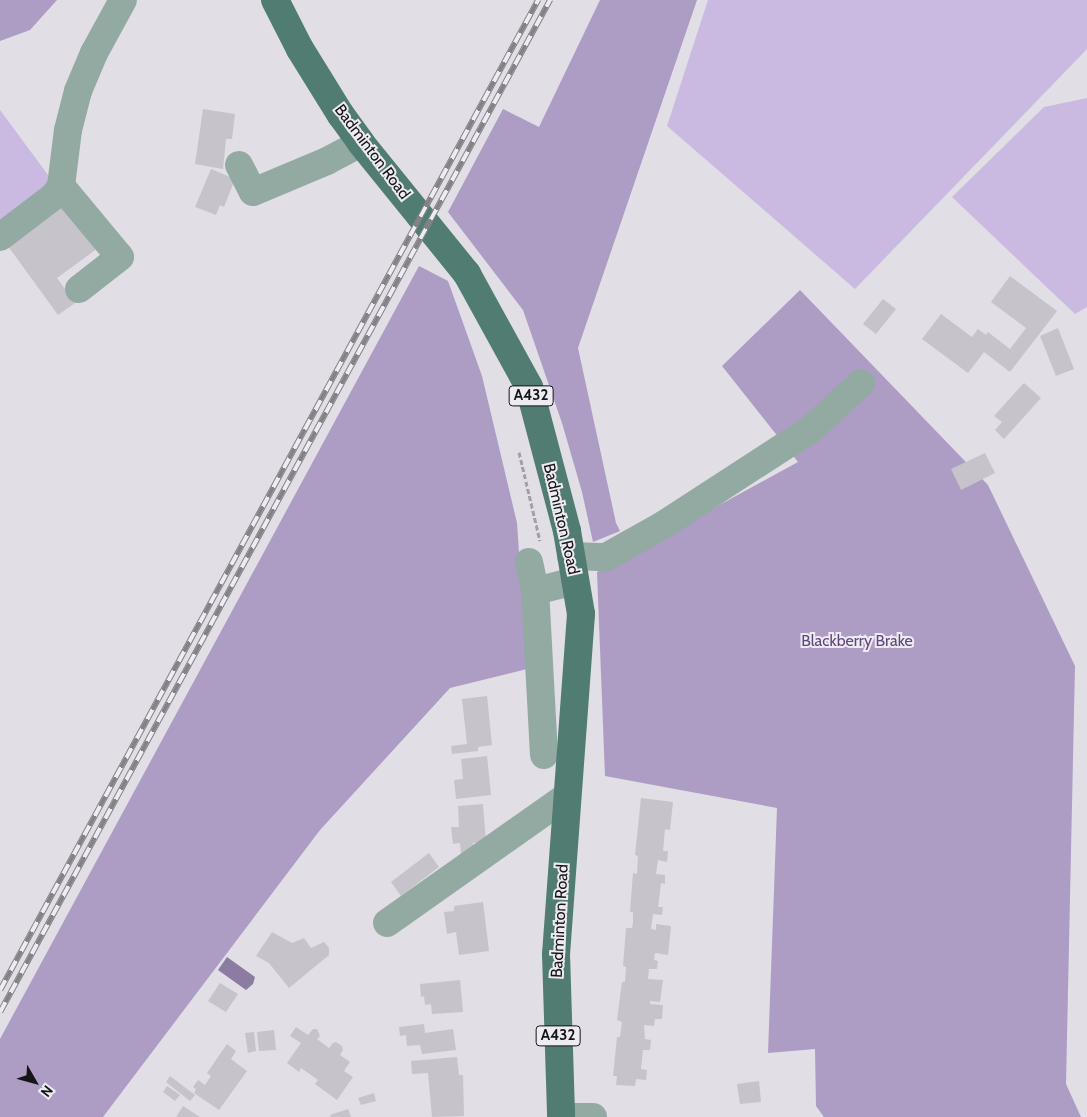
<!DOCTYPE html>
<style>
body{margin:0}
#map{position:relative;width:1087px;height:1117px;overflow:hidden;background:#e1dee6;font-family:Cabin,sans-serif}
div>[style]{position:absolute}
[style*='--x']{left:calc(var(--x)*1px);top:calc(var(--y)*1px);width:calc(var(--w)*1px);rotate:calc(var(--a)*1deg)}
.green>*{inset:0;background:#cabae2}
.forest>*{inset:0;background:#ad9cc4}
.water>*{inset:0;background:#8c7ca2}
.building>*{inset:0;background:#c6c3ca}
.path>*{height:3px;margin-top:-1.5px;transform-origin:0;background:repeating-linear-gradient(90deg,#a29fa5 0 5px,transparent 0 7.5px)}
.minor>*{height:28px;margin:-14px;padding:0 14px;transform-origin:14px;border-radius:14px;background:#93aaa3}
.major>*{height:28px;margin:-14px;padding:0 14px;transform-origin:14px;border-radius:14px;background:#507c71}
.rail>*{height:5.5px;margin-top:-2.75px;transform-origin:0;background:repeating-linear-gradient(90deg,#eeebf3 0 11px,#848287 0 22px);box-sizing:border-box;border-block:1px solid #848287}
span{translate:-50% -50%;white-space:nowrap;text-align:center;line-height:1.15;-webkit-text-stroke:4px #eeebf3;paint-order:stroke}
.shield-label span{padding:1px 4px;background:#eeebf3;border:1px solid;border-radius:4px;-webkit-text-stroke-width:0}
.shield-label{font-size:15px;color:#151416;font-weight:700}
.street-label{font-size:16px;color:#151416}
.park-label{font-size:16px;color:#5f477d}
.north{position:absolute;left:10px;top:1057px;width:50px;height:50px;-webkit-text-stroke:4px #eeebf3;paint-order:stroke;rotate:128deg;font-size:14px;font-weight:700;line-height:20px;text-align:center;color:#151416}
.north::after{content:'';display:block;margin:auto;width:18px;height:22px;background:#151416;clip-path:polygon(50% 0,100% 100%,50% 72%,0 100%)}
</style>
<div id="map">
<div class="green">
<i style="clip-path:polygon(708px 0,1087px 0,1087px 49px,855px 289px,667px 126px)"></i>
<i style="clip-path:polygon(1087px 98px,1087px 307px,1075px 314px,952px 197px,1044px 107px)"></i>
<i style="clip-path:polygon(0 110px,51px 179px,42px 198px,0 229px)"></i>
</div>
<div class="forest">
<i style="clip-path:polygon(0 0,57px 0,30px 30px,0 41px)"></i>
<i style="clip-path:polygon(600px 0,697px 0,578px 348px,616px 523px,620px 531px,593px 542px,582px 492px,562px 423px,523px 310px,448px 212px,503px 109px,539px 127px)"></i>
<i style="clip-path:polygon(419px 266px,448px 281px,482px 376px,517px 523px,527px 669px,450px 688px,320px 830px,103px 1117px,0 1117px,0 1039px)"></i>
<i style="clip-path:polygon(800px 290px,988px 485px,1075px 666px,1066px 1084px,1081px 1117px,824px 1117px,816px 1106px,815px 1049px,768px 1053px,777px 808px,605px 776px,597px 572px,798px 462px,722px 366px)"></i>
</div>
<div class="water">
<i style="clip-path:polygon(227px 957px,255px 977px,253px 984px,246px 990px,218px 970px)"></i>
</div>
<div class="building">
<i style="clip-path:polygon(203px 109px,235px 114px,232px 139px,226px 139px,223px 169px,195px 164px)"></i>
<i style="clip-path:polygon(211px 169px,235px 179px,224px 207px,220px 205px,216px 215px,195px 207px)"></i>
<i style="clip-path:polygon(63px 200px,98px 248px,57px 278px,75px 303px,58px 315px,5px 242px)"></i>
<i style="clip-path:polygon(1010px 276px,1057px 311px,1010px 372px,984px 352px,968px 373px,922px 339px,941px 314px,972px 337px,978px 329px,986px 335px,988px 332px,1010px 349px,1026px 328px,991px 302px)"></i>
<i style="clip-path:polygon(883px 299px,896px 309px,876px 334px,863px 324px)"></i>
<i style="clip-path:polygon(1058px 328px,1074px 369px,1056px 376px,1040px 336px)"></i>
<i style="clip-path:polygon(1024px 383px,1041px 398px,1004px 439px,995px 430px,1002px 422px,994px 416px)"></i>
<i style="clip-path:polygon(985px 453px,995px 473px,961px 490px,951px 469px)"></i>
<i style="clip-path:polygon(487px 696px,492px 745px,478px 747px,478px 751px,452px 754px,451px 746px,467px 744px,462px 699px)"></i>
<i style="clip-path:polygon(487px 756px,491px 795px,456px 799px,454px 780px,463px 779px,461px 759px)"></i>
<i style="clip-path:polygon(641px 798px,673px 802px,670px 830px,665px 829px,663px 851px,668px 851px,667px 862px,658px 860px,656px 874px,665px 875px,665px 884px,661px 883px,659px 900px,658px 907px,663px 907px,662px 915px,653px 914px,651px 929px,656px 930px,656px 924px,671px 926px,668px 955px,655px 953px,654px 960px,658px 961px,657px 969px,649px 969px,648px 979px,663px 980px,660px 1002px,650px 1001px,650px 1004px,663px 1005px,662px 1019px,655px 1019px,654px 1026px,644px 1025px,645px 1039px,651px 1040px,650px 1050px,643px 1050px,641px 1069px,647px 1070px,646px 1080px,636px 1079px,635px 1086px,616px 1085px,617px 1076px,613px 1076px,617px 1037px,620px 1037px,622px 1022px,617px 1020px,622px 982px,625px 982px,626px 967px,623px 966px,626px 928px,632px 928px,633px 923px,633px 912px,630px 912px,633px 873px,637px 874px,638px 856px,635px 855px)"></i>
<i style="clip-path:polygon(483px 804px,486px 842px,473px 843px,474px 853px,461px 854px,460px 843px,453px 844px,451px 827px,459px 827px,458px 806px)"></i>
<i style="clip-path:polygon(429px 853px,439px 867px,401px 896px,391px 882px)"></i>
<i style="clip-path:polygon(483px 902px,489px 951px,459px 955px,456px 932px,447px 934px,444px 912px,454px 911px,454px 906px)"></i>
<i style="clip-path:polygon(272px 932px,292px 943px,304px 938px,311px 948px,324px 942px,329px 948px,329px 955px,289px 988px,269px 963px,256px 956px)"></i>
<i style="clip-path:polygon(460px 980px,463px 1012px,432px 1014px,431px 1004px,425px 1005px,424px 996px,421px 997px,420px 984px)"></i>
<i style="clip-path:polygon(220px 983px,238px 994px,226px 1012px,208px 1001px)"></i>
<i style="clip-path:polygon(424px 1024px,425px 1033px,453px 1029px,456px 1050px,422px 1054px,420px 1045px,407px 1046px,406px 1035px,400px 1036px,399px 1027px)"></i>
<i style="clip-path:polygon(296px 1027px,308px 1035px,313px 1029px,317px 1029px,320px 1036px,317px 1039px,329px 1048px,333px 1043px,336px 1042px,342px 1046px,343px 1050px,340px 1055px,350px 1062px,344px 1071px,353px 1077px,337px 1100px,315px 1084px,318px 1080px,301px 1068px,299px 1072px,287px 1063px,301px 1043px,290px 1036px)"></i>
<i style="clip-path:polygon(274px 1030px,276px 1050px,259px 1051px,257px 1032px)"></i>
<i style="clip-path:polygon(254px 1032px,256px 1051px,248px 1053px,245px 1033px)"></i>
<i style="clip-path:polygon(227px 1044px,236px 1051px,231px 1059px,247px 1071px,219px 1110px,194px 1093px,196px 1089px,193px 1087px,198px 1080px,205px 1085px,211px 1076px,207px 1073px)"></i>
<i style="clip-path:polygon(457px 1057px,459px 1075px,463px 1075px,464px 1116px,432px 1117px,428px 1073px,412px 1074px,411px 1061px)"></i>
<i style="clip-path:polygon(170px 1076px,195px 1095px,190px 1101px,166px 1082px)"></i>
<i style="clip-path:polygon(759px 1081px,761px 1102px,740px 1104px,737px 1084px)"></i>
<i style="clip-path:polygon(167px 1086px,180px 1095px,175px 1101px,163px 1092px)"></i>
<i style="clip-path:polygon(374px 1093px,376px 1101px,361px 1105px,358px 1098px)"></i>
<i style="clip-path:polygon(183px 1106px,200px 1117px,176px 1117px)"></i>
<i style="clip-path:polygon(348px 1109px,351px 1117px,331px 1117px,330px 1115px)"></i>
</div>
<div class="path">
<i style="--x:519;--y:452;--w:91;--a:76.7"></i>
</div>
<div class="minor">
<i style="--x:239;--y:165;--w:30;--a:63"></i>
<i style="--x:253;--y:192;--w:80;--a:-22.7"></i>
<i style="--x:327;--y:161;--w:38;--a:-28"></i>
<i style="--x:61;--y:186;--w:92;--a:50.3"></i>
<i style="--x:120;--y:257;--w:52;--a:142"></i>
<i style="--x:0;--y:237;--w:68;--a:-37.2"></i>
<i style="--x:54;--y:196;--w:12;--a:-55"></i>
<i style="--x:61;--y:186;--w:56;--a:-82.9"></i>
<i style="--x:68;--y:130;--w:40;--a:-75.6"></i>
<i style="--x:78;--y:91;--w:41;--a:-67.2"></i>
<i style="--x:94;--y:53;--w:60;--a:-61.3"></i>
<i style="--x:571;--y:556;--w:35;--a:2"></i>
<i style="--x:606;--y:557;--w:65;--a:-29.3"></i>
<i style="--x:663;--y:525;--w:176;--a:-33"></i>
<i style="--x:811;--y:429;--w:68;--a:-42.6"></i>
<i style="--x:529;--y:562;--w:30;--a:78"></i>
<i style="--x:544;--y:755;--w:164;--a:-93.1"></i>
<i style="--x:535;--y:591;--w:41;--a:-14"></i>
<i style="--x:387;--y:923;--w:220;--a:-35.2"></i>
<i style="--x:573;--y:1117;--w:20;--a:0"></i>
</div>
<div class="major">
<i style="--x:275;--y:0;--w:55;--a:63"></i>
<i style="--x:300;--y:49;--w:78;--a:58.2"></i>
<i style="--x:341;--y:115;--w:34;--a:54"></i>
<i style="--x:361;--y:143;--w:169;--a:51"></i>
<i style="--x:467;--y:274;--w:129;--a:61.2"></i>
<i style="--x:529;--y:387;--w:149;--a:75.2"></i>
<i style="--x:567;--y:531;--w:84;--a:80.4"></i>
<i style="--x:581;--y:614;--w:341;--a:94.2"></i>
<i style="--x:556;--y:954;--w:163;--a:88.2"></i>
</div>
<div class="rail">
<i style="--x:0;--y:990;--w:1127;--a:-61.48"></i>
<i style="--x:0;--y:1012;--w:1152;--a:-61.48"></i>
</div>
<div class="shield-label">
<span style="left:531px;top:396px">A432</span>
<span style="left:558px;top:1036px">A432</span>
</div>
<div class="street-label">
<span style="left:372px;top:152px;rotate:53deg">Badminton Road</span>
<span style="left:561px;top:519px;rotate:77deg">Badminton Road</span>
<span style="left:560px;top:921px;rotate:-87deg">Badminton Road</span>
</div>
<div class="park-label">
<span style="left:857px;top:641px">Blackberry Brake</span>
</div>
<div class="north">N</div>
</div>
